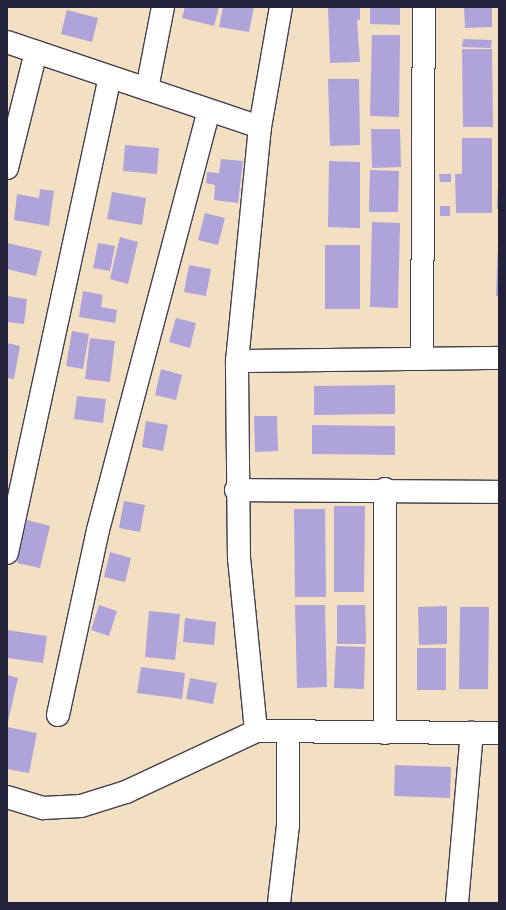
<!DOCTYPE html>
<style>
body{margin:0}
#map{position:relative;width:506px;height:910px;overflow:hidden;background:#f3dfc2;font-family:"Libre Caslon Text",serif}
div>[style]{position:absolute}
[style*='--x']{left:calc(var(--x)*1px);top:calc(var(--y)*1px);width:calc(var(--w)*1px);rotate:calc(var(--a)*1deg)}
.building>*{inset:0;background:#afa4da}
.roads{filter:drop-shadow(1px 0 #413e4f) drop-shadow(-1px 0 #413e4f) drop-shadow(0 1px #413e4f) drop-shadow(0 -1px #413e4f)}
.minor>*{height:22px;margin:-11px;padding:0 11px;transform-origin:11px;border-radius:11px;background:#fff}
span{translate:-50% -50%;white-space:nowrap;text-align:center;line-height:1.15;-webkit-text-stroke:4px #fdfcf7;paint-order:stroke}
.frame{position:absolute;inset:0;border:8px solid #22223b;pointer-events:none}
</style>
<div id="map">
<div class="building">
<i style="clip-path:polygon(185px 7px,219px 7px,214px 26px,182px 18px)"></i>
<i style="clip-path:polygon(223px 7px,254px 7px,249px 32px,219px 27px)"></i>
<i style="clip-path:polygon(328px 7px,360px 7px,360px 20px,357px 20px,360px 62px,330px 63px)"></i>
<i style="clip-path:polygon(370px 7px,400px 7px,400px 25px,370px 24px)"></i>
<i style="clip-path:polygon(464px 7px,492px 7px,492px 27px,465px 28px)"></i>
<i style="clip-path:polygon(67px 10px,98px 18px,92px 42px,61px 34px)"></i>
<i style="clip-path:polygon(372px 35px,400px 35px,399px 117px,370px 116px)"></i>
<i style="clip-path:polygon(463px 39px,492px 40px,491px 48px,462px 47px)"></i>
<i style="clip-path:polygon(462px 49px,492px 49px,493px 127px,463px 127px)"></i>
<i style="clip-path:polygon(328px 79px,359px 79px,360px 145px,330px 146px)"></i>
<i style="clip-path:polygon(371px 129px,400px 129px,401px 167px,372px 168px)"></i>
<i style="clip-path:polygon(462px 138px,492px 138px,492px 213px,456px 213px,455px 174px,462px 174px)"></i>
<i style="clip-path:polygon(125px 145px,159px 148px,157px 174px,123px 171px)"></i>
<i style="clip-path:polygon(221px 159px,243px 161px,238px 203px,214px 200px,215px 185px,206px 183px,207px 172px,219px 173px)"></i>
<i style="clip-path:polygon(329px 161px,360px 162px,360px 228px,328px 227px)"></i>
<i style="clip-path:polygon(370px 170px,399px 171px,398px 212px,369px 212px)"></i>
<i style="clip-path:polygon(439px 174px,451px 174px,451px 182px,440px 182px)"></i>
<i style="clip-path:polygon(498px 184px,499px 184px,499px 209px,497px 209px)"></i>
<i style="clip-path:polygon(40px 189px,54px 191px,49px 226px,14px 220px,17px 194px,39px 198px)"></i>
<i style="clip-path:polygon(112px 192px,146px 198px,142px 225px,107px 219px)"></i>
<i style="clip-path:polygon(440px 206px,450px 206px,450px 216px,440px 216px)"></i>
<i style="clip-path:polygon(205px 213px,225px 218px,218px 245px,198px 240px)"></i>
<i style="clip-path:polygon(372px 222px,400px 223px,398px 308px,370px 307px)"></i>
<i style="clip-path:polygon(120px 237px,138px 242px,128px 284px,110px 279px)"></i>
<i style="clip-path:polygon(498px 242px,499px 242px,499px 296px,496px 296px)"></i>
<i style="clip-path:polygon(7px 243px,42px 251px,36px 276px,7px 269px)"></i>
<i style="clip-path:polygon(98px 243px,115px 246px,110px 271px,93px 268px)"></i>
<i style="clip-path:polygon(325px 245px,360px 245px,360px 309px,325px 309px)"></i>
<i style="clip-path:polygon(189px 265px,211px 269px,206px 296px,184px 292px)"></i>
<i style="clip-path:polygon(83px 291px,103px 295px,101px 307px,117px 310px,115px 323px,79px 317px)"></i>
<i style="clip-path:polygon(7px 296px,27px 299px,24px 324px,7px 322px)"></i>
<i style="clip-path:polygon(176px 318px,196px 323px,190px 348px,169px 342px)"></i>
<i style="clip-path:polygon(72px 331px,89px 334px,83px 369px,66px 366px)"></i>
<i style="clip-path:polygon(90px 338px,115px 341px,110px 382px,85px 379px)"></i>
<i style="clip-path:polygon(7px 343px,20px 346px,14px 379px,7px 378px)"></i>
<i style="clip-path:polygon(161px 369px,182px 375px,176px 400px,155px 395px)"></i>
<i style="clip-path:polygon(395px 385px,395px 414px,314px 415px,314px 386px)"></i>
<i style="clip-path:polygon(77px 396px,106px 399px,103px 423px,74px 419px)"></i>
<i style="clip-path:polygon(254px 416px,277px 416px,278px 451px,255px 452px)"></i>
<i style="clip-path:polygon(146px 421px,168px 425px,163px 451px,142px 447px)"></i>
<i style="clip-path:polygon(312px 425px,395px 426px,395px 455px,312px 454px)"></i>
<i style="clip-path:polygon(124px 501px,145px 505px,140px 532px,119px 528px)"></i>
<i style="clip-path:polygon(334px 506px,365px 506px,364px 592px,334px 592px)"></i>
<i style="clip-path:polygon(294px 509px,325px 509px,326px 597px,295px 597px)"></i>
<i style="clip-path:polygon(27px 520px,50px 526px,40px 568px,17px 563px)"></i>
<i style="clip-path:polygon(110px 552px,131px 558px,125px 582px,104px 577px)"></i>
<i style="clip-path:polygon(99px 605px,117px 611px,109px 636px,91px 630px)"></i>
<i style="clip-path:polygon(295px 605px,325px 605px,327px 687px,297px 688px)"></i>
<i style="clip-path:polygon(337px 605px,365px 605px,366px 644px,337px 644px)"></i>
<i style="clip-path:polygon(447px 606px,447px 644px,419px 645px,418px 607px)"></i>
<i style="clip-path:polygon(460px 607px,489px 607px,488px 689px,459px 689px)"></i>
<i style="clip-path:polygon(149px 611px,180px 614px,175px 660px,145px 657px)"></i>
<i style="clip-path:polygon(185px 618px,216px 622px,214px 645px,183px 642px)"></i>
<i style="clip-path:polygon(7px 630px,47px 636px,43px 663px,7px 658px)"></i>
<i style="clip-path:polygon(336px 646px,365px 647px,364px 689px,334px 688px)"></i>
<i style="clip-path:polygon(417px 648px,446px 648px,446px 690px,417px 690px)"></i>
<i style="clip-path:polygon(141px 667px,185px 673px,182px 699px,137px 693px)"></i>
<i style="clip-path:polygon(7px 675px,18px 678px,8px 722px,7px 722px)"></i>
<i style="clip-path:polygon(190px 678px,217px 683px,213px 704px,186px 699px)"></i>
<i style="clip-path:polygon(7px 727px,37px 733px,29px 773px,7px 769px)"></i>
<i style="clip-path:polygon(395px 765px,451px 767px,450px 798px,394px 796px)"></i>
</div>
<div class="roads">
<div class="minor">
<i style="--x:7;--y:42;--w:267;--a:18.6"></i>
<i style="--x:147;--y:89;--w:84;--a:-79"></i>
<i style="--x:7;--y:168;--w:120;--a:-76"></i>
<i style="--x:422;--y:359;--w:352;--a:-89.7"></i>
<i style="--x:237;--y:361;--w:262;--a:-0.7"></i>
<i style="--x:236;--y:490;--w:263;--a:0.4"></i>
<i style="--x:7;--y:553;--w:487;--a:-77.8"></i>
<i style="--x:58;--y:715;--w:189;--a:-77.8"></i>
<i style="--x:98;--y:530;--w:434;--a:-75.2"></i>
<i style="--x:256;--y:731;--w:173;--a:-95.6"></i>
<i style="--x:239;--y:559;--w:198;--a:-90.6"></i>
<i style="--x:237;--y:361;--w:235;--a:-84.4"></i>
<i style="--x:260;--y:127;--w:122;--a:-80.1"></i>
<i style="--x:385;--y:733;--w:244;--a:-90"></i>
<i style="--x:7;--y:797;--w:38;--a:17"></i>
<i style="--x:43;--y:808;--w:38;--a:-3"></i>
<i style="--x:81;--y:806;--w:47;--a:-17.3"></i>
<i style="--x:126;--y:792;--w:144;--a:-25.1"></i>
<i style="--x:256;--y:731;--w:243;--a:0.5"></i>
<i style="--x:279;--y:903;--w:79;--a:-83.4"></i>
<i style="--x:288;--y:825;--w:93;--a:-90"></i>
<i style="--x:457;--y:903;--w:171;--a:-85"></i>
</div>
</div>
<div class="frame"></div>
</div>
